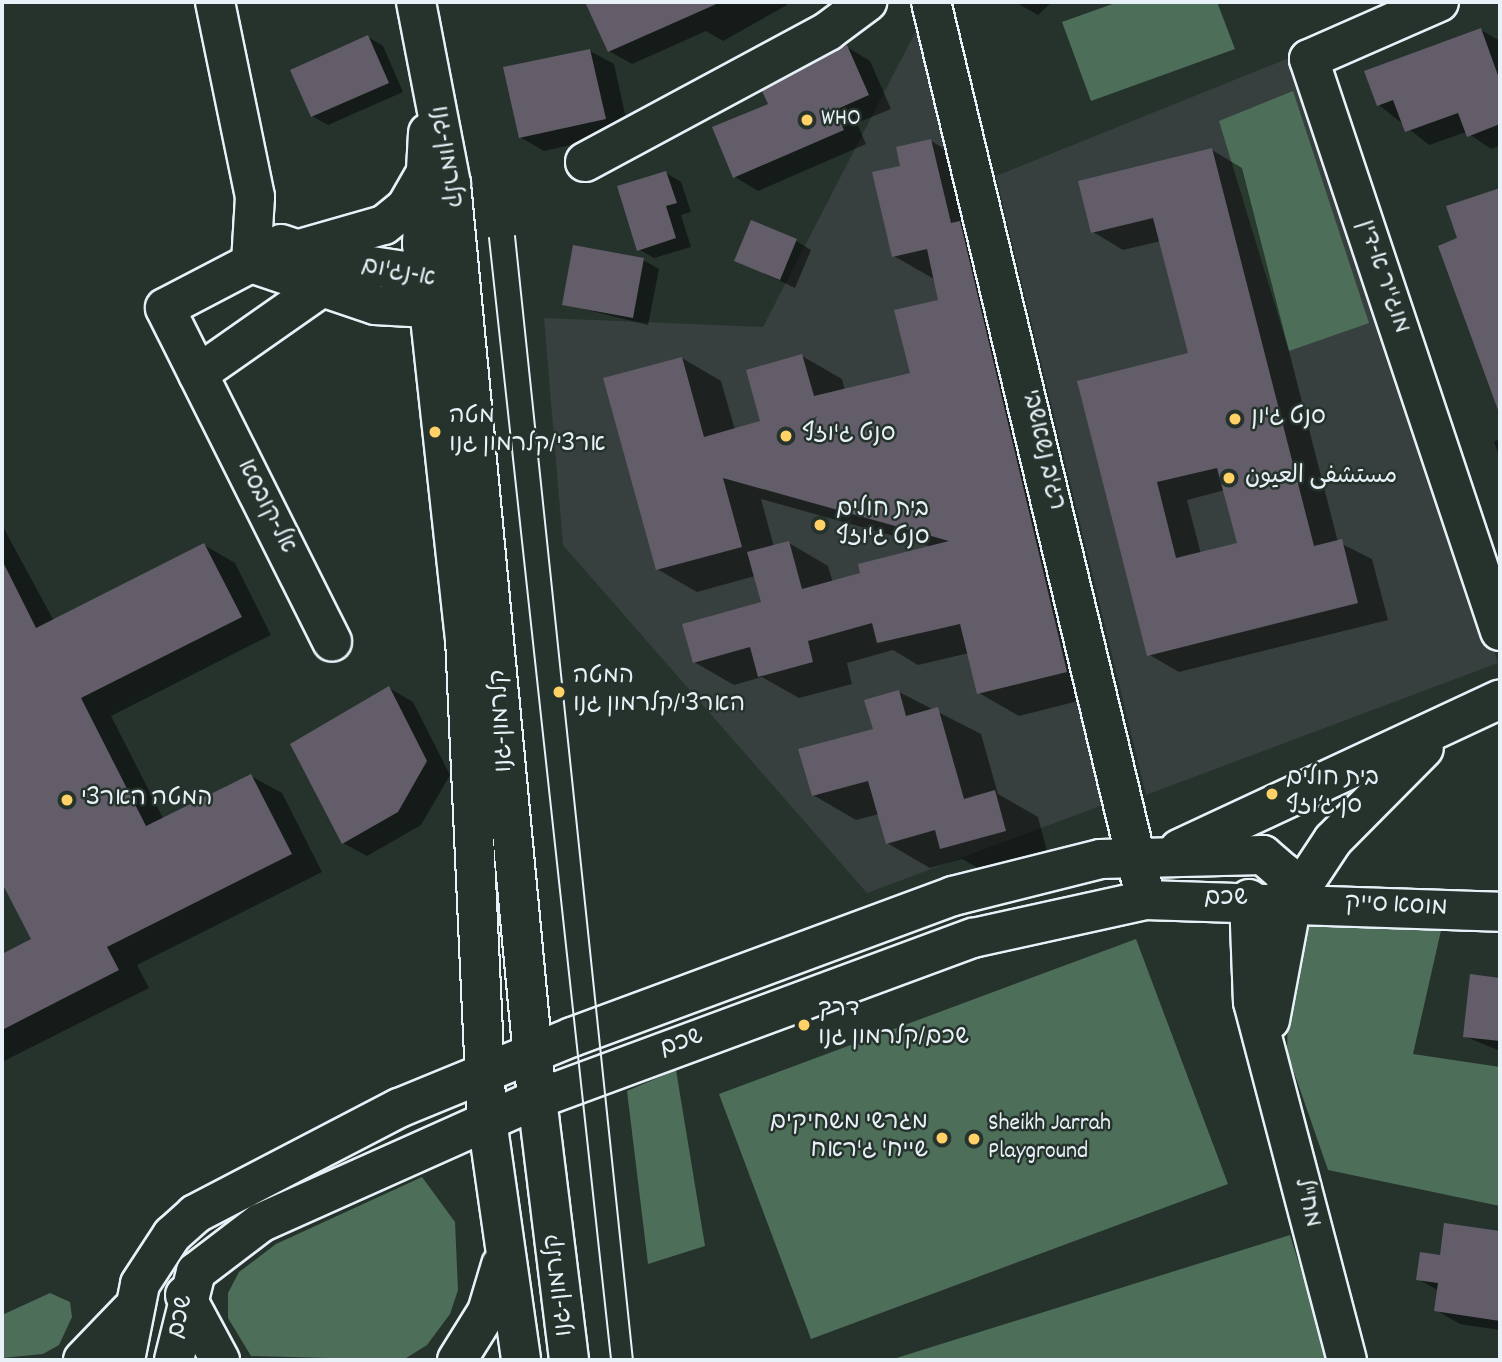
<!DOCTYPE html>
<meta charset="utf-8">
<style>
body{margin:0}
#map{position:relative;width:1502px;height:1362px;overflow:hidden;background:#26332d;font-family:Dekko,"Playpen Sans Arabic","Playpen Sans Hebrew",sans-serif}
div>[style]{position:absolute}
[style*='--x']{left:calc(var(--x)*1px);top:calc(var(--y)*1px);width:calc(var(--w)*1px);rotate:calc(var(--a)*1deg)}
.built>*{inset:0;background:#38403f}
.green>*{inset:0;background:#4d6e59}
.shadow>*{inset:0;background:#0007}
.building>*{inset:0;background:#625d68}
.roads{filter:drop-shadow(2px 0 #e8f1f8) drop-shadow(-2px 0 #e8f1f8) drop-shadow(0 2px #e8f1f8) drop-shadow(0 -2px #e8f1f8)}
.minor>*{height:38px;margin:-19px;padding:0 19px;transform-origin:19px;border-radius:19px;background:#26332d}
.tertiary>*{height:38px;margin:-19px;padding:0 19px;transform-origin:19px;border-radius:19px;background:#26332d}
.trunk>*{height:38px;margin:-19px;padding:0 19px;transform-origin:19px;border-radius:19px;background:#26332d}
.tram>*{height:2px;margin:-1px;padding:0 1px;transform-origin:1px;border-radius:1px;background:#e8f1f8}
.dots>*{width:19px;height:19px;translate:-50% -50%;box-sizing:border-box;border:4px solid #26332d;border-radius:50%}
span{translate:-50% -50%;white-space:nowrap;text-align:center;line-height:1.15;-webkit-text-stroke:5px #26332d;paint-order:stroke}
.poi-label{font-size:24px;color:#e8f1f8}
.left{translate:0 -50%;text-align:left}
.right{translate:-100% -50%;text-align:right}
.street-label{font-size:24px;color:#e8f1f8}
.frame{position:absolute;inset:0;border:4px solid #e8f1f8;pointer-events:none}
</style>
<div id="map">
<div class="built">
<i style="clip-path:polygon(919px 25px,1108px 803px,867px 893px,563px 545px,544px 318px,763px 327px)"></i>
<i style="clip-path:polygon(1294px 56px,1498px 663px,1146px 795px,996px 176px)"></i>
</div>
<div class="green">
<i style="clip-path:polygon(1118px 2px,1217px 2px,1235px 49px,1091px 101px,1062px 22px)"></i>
<i style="clip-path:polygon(1293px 91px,1369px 323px,1289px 351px,1219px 121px)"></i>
<i style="clip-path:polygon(1300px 924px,1442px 926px,1413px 1054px,1500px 1067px,1500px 1206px,1328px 1170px,1287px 1052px,1289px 972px)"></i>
<i style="clip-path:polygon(1136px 939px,1228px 1184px,811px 1339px,719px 1094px)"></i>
<i style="clip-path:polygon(676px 1070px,705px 1246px,648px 1264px,627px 1091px)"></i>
<i style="clip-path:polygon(422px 1177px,455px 1222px,458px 1290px,450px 1314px,427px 1345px,403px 1360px,251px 1356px,228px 1318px,228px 1293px,239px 1272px,276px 1244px)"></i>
<i style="clip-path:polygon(1290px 1235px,1329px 1360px,890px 1360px)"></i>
<i style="clip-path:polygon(50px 1293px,70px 1302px,72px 1317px,59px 1345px,43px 1354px,2px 1358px,2px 1315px)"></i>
</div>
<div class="shadow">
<i style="clip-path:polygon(587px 2px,786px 2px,787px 5px,723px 41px,706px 31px,632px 64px,609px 51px)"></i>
<i style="clip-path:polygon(1015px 2px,1052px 2px,1038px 15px)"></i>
<i style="clip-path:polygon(1481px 30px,1500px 41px,1500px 146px,1491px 149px,1466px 132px,1429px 145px,1379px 105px)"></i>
<i style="clip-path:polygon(368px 37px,383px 46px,403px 92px,328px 125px,312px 116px)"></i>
<i style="clip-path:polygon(847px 47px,870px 61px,891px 109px,857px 123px,866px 144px,758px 191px,735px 177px,770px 105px)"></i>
<i style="clip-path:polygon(590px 51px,614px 64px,629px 132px,544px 151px,520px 137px)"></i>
<i style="clip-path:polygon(evenodd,931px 141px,971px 164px,1106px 694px,1019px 716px,979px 693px,969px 653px,918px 665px,893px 650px,847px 663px,852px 684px,799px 698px,762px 677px,734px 685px,694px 662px,763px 604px,755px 576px,697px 592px,657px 569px,682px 358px,721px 381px,735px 430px,762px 423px,802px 356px,842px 379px,845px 391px,912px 375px,940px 301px,934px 279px,894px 256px,902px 167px,931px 141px,761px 499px,933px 547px,833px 583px,828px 566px,789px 543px,774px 547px,761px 499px)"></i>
<i style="clip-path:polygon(evenodd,1212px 150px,1242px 168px,1338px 542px,1372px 559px,1388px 620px,1179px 672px,1148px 654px,1079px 382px,1190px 354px,1161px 241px,1123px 250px,1093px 232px,1212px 150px,1225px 490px,1239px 544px,1201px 554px,1187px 500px,1225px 490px)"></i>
<i style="clip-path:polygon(666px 173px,681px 182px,691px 212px,681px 215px,691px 247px,654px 258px,638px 249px)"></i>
<i style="clip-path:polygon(1500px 189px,1500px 410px,1440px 247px,1459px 239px,1448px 208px)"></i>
<i style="clip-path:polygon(796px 241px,811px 250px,795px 288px,736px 260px)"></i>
<i style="clip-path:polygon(643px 260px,659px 269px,648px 325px,564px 304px)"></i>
<i style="clip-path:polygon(1500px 439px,1500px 458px,1494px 442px)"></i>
<i style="clip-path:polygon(2px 525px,54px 621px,204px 545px,235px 563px,271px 635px,111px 716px,164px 820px,251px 776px,282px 793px,322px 872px,137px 965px,149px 988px,2px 1062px,2px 956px,33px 940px,2px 879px)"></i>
<i style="clip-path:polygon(389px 688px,413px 702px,450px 775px,421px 825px,367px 856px,343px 843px)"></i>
<i style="clip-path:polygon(899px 692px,981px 734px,998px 794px,1038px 817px,1048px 855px,985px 872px,962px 859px,930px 868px,887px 843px,879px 814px,856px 820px,813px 795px,875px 731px)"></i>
<i style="clip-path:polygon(1472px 976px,1500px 979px,1500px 1051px,1464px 1036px)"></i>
<i style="clip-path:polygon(1445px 1225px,1500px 1233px,1500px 1330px,1460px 1324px,1436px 1310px,1439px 1291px,1418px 1279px,1441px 1257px)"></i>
</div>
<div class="building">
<i style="clip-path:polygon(585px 2px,721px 2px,608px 52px)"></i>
<i style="clip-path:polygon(1481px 28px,1500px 81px,1500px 124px,1467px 137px,1458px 113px,1405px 132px,1393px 100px,1377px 106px,1364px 71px)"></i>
<i style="clip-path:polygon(368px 35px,389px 83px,311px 117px,290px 70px)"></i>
<i style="clip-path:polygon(847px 45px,869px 95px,835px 110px,844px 130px,733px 178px,712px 127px,768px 104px,762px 91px)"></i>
<i style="clip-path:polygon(590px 49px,606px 119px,519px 138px,503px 67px)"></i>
<i style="clip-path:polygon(931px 139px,951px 223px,960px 221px,1067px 672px,977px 694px,960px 624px,877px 643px,872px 623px,808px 641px,813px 662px,758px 677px,750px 647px,693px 663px,682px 624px,761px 602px,747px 552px,789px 541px,802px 589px,860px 573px,858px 564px,949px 541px,723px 478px,742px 547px,656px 570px,603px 378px,682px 357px,704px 437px,760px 421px,746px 370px,802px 354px,814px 396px,910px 373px,894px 310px,938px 300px,927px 249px,892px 257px,872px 172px,900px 166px,896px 147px)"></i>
<i style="clip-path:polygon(evenodd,1212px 148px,1314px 546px,1342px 539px,1358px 603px,1147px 656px,1077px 381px,1188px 353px,1153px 218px,1091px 233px,1078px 181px,1212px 148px,1217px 468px,1237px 543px,1176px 558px,1157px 482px,1217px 468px)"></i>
<i style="clip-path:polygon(666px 171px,677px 203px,666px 206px,676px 238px,637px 251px,617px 186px)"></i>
<i style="clip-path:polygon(1500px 188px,1500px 410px,1498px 410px,1438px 246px,1457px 238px,1446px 206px)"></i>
<i style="clip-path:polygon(751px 220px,797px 239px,780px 280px,734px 261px)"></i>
<i style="clip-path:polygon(573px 245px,644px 258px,633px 318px,562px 305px)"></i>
<i style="clip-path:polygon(204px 543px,242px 617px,81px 698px,146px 826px,251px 774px,292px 854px,107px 947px,119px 970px,2px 1030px,2px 954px,31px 939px,2px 883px,2px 560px,36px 628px)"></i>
<i style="clip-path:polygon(389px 686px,427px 761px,398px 812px,342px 844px,290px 744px)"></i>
<i style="clip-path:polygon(899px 690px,906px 716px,938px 707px,964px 799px,995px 790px,1006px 831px,940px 849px,935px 830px,886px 844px,868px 781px,812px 796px,798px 749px,873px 729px,864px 700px)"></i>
<i style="clip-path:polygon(1470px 974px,1500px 978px,1500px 1041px,1463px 1037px)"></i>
<i style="clip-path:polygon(1444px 1223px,1500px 1231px,1500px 1321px,1434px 1311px,1438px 1283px,1416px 1280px,1420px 1252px,1440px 1255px)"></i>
</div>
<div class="roads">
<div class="minor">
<i style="--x:215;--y:2;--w:199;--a:78.4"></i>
<i style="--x:255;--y:197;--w:66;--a:93.5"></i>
<i style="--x:931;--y:2;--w:923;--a:76.54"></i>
<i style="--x:1439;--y:2;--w:142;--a:156.3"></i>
<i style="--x:1309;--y:59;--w:603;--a:71.54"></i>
<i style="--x:585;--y:162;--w:276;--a:-28.3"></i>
<i style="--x:828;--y:31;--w:49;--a:-36.6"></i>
<i style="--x:281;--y:244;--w:46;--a:18.8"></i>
<i style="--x:325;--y:259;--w:101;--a:8.5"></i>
<i style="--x:425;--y:274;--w:33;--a:25"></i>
<i style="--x:296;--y:250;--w:47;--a:163.9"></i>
<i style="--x:251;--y:263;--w:97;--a:152.4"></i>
<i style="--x:165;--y:308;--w:373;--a:63.4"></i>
<i style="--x:251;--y:263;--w:131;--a:18.7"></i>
<i style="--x:375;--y:305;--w:53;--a:3.2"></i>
<i style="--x:428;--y:308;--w:35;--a:-29"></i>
<i style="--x:198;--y:374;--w:146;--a:-35"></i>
<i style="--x:1249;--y:899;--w:103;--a:87.8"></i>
<i style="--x:1253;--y:1002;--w:370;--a:75.3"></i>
<i style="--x:1270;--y:1020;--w:120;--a:-79.4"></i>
</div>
<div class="tertiary">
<i style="--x:416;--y:2;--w:185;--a:79.1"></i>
<i style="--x:451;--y:184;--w:919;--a:84.63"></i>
<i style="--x:537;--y:1099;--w:263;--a:83"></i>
<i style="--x:428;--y:133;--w:111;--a:93.1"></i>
<i style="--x:422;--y:244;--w:395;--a:83.8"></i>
<i style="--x:465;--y:637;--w:484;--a:87.4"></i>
<i style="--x:487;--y:1120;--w:242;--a:81.9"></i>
<i style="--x:296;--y:250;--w:91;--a:-15.9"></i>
<i style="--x:384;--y:225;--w:28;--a:-39"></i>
<i style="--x:406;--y:207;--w:36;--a:-60"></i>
<i style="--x:1179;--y:849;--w:354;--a:-25"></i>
<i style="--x:1292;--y:902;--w:74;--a:-56.5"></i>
<i style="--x:1333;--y:840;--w:129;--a:-45.3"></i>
<i style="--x:125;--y:1360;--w:77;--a:-78.8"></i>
<i style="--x:140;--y:1284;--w:59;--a:-56.9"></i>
<i style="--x:172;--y:1235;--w:31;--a:-42"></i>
<i style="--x:195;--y:1214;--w:230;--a:-27.5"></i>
<i style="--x:399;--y:1108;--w:187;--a:-22.3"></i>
<i style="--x:572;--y:1037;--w:406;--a:-20.3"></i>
<i style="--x:953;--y:896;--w:152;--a:-14.1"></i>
<i style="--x:1100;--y:859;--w:163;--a:-1.4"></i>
<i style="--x:1263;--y:855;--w:28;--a:41"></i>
<i style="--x:1284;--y:873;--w:30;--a:75"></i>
<i style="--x:174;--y:1360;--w:91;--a:-76"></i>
<i style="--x:196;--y:1272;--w:81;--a:-37.4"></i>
<i style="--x:260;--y:1223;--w:303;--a:-24.1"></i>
<i style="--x:537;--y:1099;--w:465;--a:-20.3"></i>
<i style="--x:973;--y:938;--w:177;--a:-12.4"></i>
<i style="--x:1146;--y:900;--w:354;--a:1.9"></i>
<i style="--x:457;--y:1360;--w:57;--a:-58"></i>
<i style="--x:487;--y:1312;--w:49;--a:-73.4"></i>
</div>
<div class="trunk">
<i style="--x:185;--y:1295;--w:74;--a:61.7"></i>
<i style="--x:83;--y:1360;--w:68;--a:-46.2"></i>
</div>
</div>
<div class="tram">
<i style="--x:515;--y:236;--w:1130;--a:84.01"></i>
<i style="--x:489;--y:238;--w:1129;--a:83.79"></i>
</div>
<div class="dots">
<i style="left:807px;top:120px;background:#ffd166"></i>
<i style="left:1235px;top:419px;background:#ffd166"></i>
<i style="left:435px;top:432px;background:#ffd166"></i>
<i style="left:786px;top:436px;background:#ffd166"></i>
<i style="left:1229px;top:478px;background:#ffd166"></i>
<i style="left:820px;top:525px;background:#ffd166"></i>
<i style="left:559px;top:692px;background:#ffd166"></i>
<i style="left:1272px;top:794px;background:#ffd166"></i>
<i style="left:67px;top:800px;background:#ffd166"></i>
<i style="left:804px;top:1025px;background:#ffd166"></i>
<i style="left:942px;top:1138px;background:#ffd166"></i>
<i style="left:974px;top:1139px;background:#ffd166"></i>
</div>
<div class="poi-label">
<span class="left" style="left:821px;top:120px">WHO</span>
<span class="left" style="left:449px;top:432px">מטה<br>ארצי/קלרמון גנו</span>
<span class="left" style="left:1251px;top:419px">סנט ג'ון</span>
<span class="left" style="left:802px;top:436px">סנט ג'וזף</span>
<span class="left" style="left:1245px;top:478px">مستشفى العيون</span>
<span class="left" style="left:836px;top:525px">בית חולים<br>סנט ג'וזף</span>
<span class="left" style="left:573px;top:692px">המטה<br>הארצי/קלרמון גנו</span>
<span class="left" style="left:1286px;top:794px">בית חולים<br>סן ג׳וזף</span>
<span class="left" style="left:81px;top:800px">המטה הארצי</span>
<span class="left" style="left:818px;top:1025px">דרך<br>שכם/קלרמון גנו</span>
<span class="right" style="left:928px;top:1138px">מגרשי משחיקים<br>שייח' ג'ראח</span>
<span class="left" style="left:988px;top:1139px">Sheikh Jarrah<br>Playground</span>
</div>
<div class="street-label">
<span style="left:445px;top:157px;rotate:81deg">קלרמון-גנו</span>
<span style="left:398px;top:274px;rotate:11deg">א-נג'ום</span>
<span style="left:1382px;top:277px;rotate:71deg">מוג'יר א-דין</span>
<span style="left:1042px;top:450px;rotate:77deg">רג'ב נשאשבי</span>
<span style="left:265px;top:507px;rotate:63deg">אל-קובסא</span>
<span style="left:503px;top:721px;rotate:-93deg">קלרמון-גנו</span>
<span style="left:1226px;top:900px">שכם</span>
<span style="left:1396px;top:907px;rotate:3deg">מוסא סייק</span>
<span style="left:682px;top:1044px;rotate:-20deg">שכם</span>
<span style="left:1306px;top:1203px;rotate:76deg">מח"ל</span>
<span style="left:560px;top:1285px;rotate:-97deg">קלרמון-גנו</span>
<span style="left:182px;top:1317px;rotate:-78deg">שכם</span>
</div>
<div class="frame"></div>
</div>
